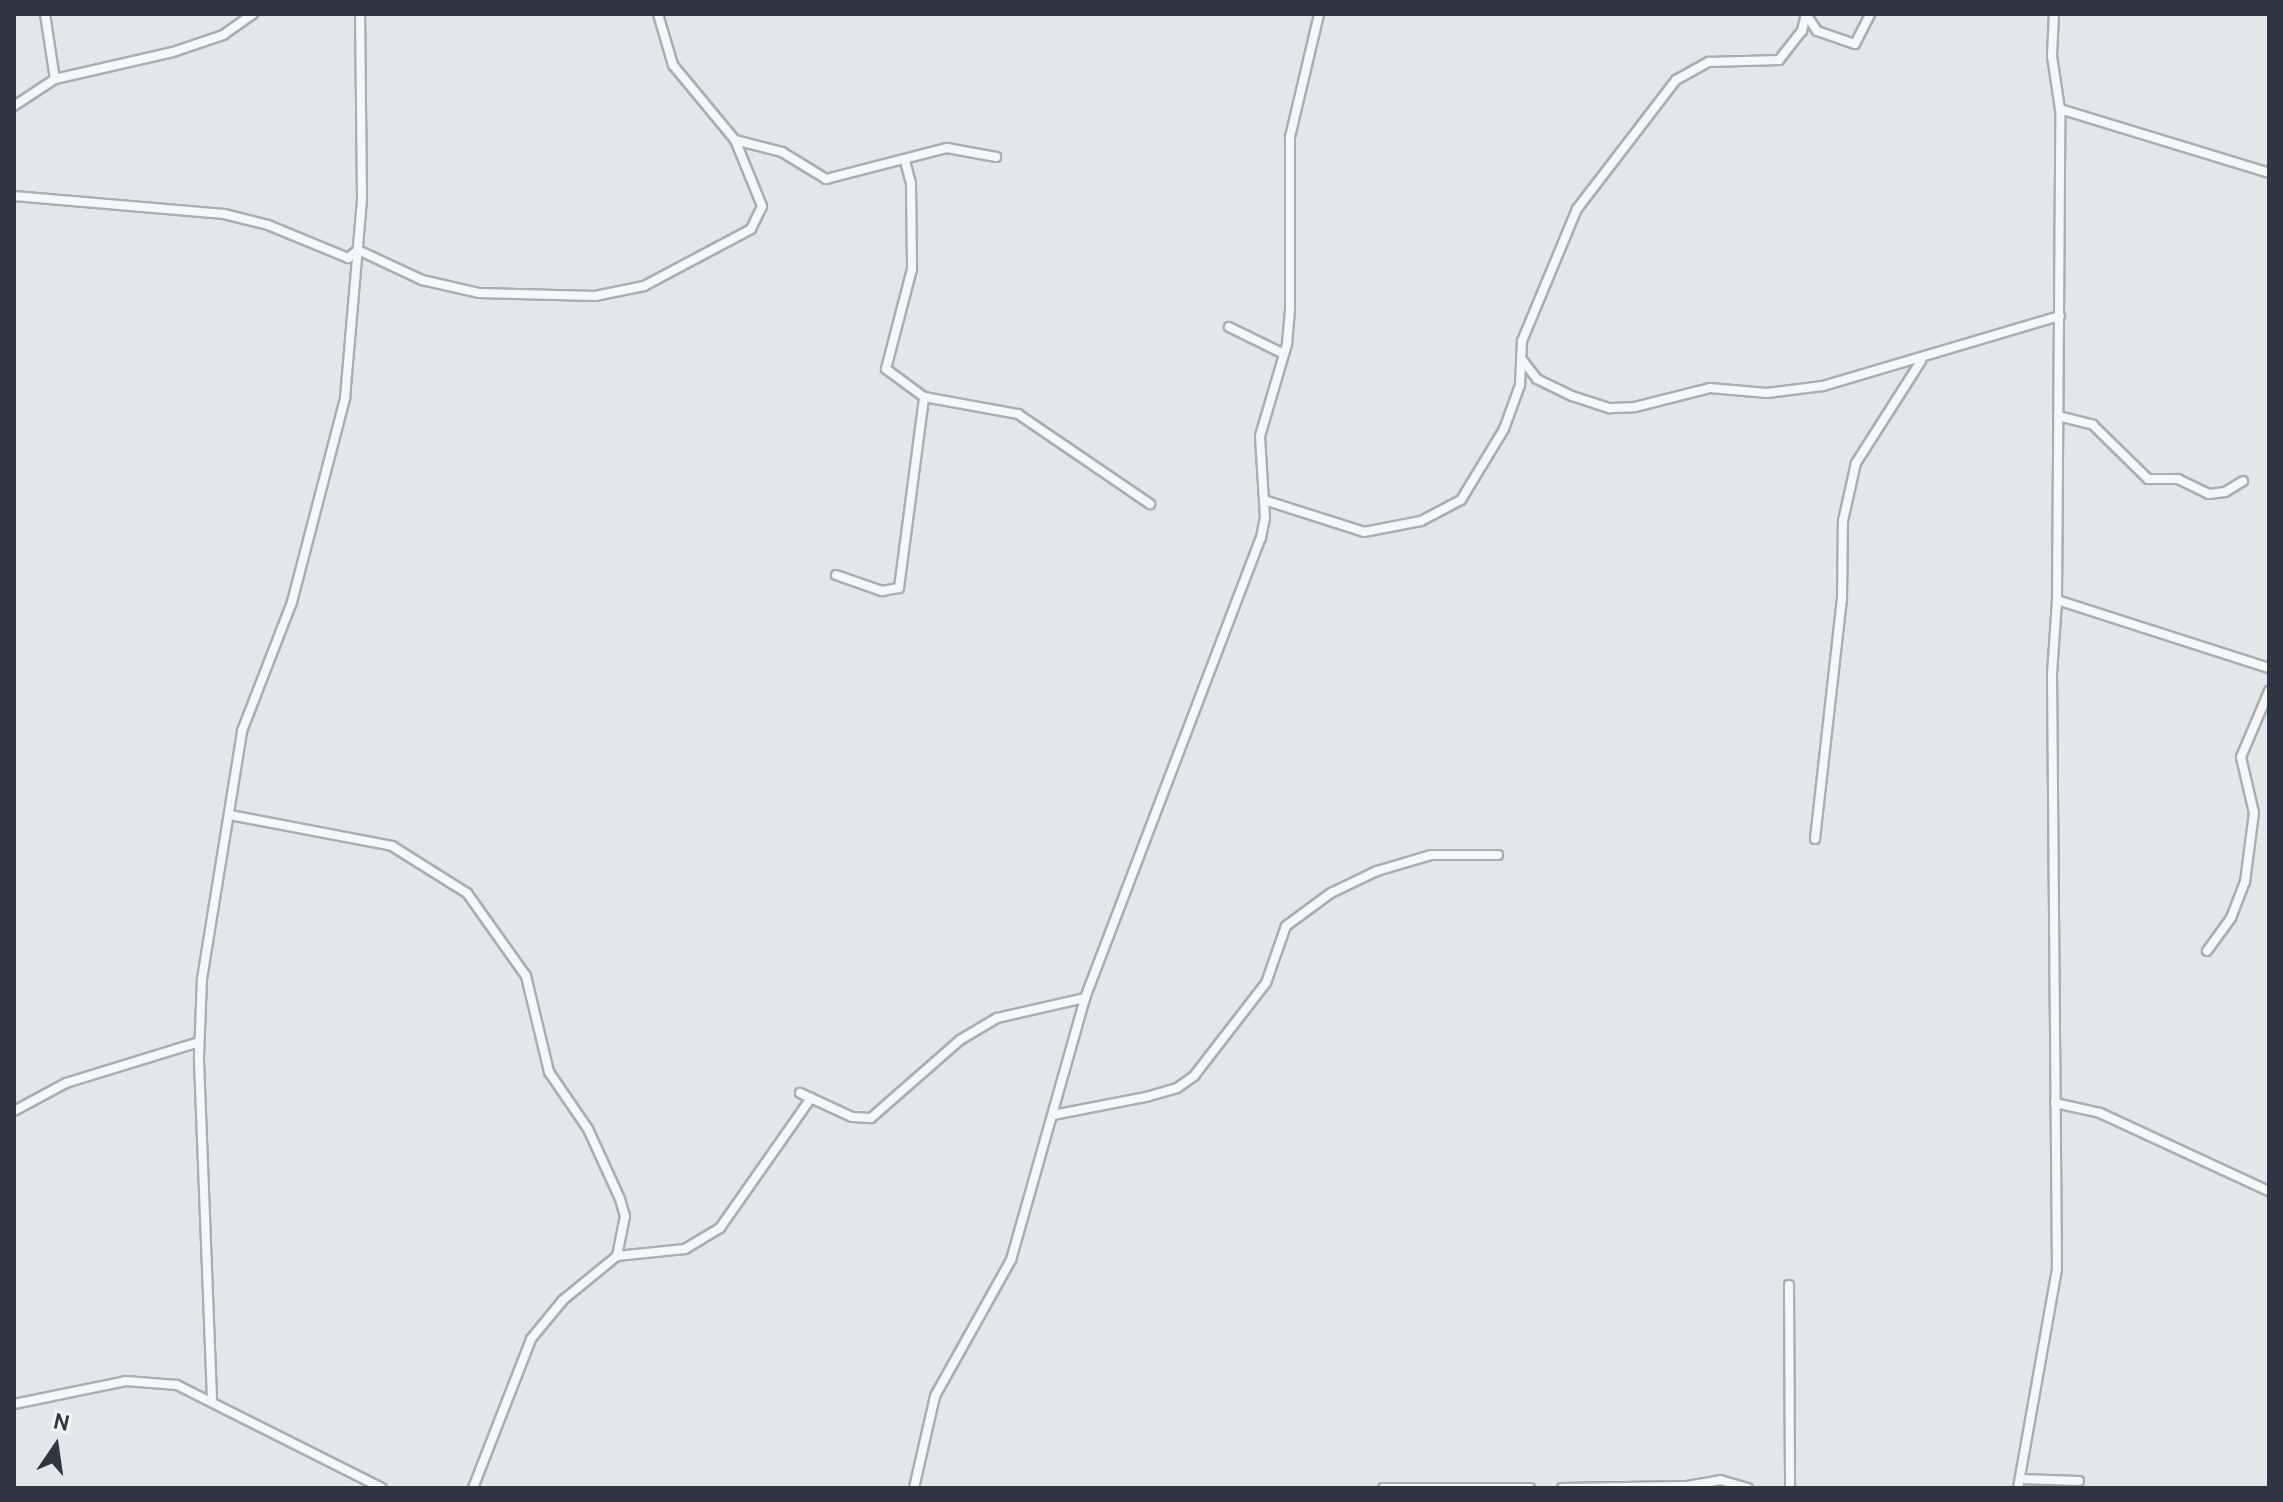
<!DOCTYPE html>
<style>
body{margin:0}
#map{position:relative;width:2283px;height:1502px;overflow:hidden;background:#e4e7ea;font-family:Cabin,sans-serif}
div>[style]{position:absolute}
[style*='--x']{left:calc(var(--x)*1px);top:calc(var(--y)*1px);width:calc(var(--w)*1px);rotate:calc(var(--a)*1deg)}
.roads{filter:drop-shadow(2px 0 #a9aeb4) drop-shadow(-2px 0 #a9aeb4) drop-shadow(0 2px #a9aeb4) drop-shadow(0 -2px #a9aeb4)}
.street>*{height:8px;margin:-4px;padding:0 4px;transform-origin:4px;border-radius:4px;background:#f6f7f9}
span{translate:-50% -50%;white-space:nowrap;text-align:center;line-height:1.15;-webkit-text-stroke:6px #f3f6f8;paint-order:stroke}
.frame{position:absolute;inset:0;border:16px solid #2d3641;pointer-events:none}
.north{position:absolute;left:16px;top:1406px;width:80px;height:80px;-webkit-text-stroke:6px #f3f6f8;paint-order:stroke;rotate:13deg;font-size:22px;font-weight:700;line-height:32px;text-align:center;color:#2d3641}
.north::after{content:'';display:block;margin:auto;width:28px;height:36px;background:#2d3641;clip-path:polygon(50% 0,100% 100%,50% 72%,0 100%)}
</style>
<div id="map">
<div class="roads">
<div class="street">
<i style="--x:45;--y:14;--w:66;--a:81.3"></i>
<i style="--x:1806;--y:14;--w:20;--a:57"></i>
<i style="--x:1817;--y:31;--w:40;--a:18.9"></i>
<i style="--x:1855;--y:44;--w:34;--a:-63"></i>
<i style="--x:14;--y:106;--w:49;--a:-33.4"></i>
<i style="--x:55;--y:79;--w:121;--a:-12.9"></i>
<i style="--x:173;--y:52;--w:53;--a:-18.8"></i>
<i style="--x:223;--y:35;--w:37;--a:-35"></i>
<i style="--x:2060;--y:109;--w:219;--a:17"></i>
<i style="--x:735;--y:140;--w:49;--a:14.3"></i>
<i style="--x:782;--y:152;--w:52;--a:31.5"></i>
<i style="--x:826;--y:179;--w:125;--a:-14.4"></i>
<i style="--x:947;--y:148;--w:50;--a:10.4"></i>
<i style="--x:905;--y:161;--w:23;--a:75"></i>
<i style="--x:911;--y:183;--w:86;--a:89.3"></i>
<i style="--x:912;--y:269;--w:103;--a:104.6"></i>
<i style="--x:886;--y:369;--w:47;--a:36.4"></i>
<i style="--x:924;--y:397;--w:96;--a:10.3"></i>
<i style="--x:1018;--y:414;--w:160;--a:34.3"></i>
<i style="--x:14;--y:196;--w:211;--a:4.9"></i>
<i style="--x:224;--y:214;--w:45;--a:14"></i>
<i style="--x:268;--y:225;--w:87;--a:22.4"></i>
<i style="--x:348;--y:258;--w:13;--a:-39"></i>
<i style="--x:358;--y:250;--w:71;--a:25.1"></i>
<i style="--x:422;--y:280;--w:58;--a:12.8"></i>
<i style="--x:479;--y:293;--w:116;--a:1.5"></i>
<i style="--x:595;--y:296;--w:50;--a:-11.5"></i>
<i style="--x:644;--y:286;--w:121;--a:-28"></i>
<i style="--x:751;--y:229;--w:25;--a:-64"></i>
<i style="--x:762;--y:206;--w:71;--a:-112.2"></i>
<i style="--x:735;--y:140;--w:97;--a:-129.6"></i>
<i style="--x:673;--y:65;--w:53;--a:-106.4"></i>
<i style="--x:1229;--y:327;--w:61;--a:26.1"></i>
<i style="--x:1523;--y:361;--w:23;--a:52"></i>
<i style="--x:1537;--y:379;--w:39;--a:26"></i>
<i style="--x:1572;--y:396;--w:40;--a:18"></i>
<i style="--x:1610;--y:408;--w:25;--a:-2"></i>
<i style="--x:1635;--y:407;--w:77;--a:-14.2"></i>
<i style="--x:1710;--y:388;--w:57;--a:5"></i>
<i style="--x:1767;--y:393;--w:56;--a:-7.1"></i>
<i style="--x:1823;--y:386;--w:247;--a:-16.5"></i>
<i style="--x:2058;--y:416;--w:36;--a:14"></i>
<i style="--x:2093;--y:425;--w:77;--a:44.5"></i>
<i style="--x:2148;--y:479;--w:30;--a:0"></i>
<i style="--x:2178;--y:479;--w:34;--a:26"></i>
<i style="--x:2209;--y:494;--w:16;--a:-7"></i>
<i style="--x:2225;--y:492;--w:21;--a:-31"></i>
<i style="--x:1264;--y:500;--w:105;--a:17.7"></i>
<i style="--x:1364;--y:532;--w:58;--a:-10.9"></i>
<i style="--x:1421;--y:521;--w:45;--a:-27.7"></i>
<i style="--x:1461;--y:500;--w:83;--a:-58.8"></i>
<i style="--x:1504;--y:429;--w:47;--a:-70"></i>
<i style="--x:1520;--y:385;--w:44;--a:-87.4"></i>
<i style="--x:1522;--y:341;--w:143;--a:-67.4"></i>
<i style="--x:1577;--y:209;--w:163;--a:-52.5"></i>
<i style="--x:1676;--y:80;--w:38;--a:-29"></i>
<i style="--x:1709;--y:62;--w:70;--a:-1.6"></i>
<i style="--x:1779;--y:60;--w:37;--a:-52"></i>
<i style="--x:1802;--y:31;--w:17;--a:-77"></i>
<i style="--x:836;--y:575;--w:49;--a:19.2"></i>
<i style="--x:882;--y:591;--w:17;--a:-10"></i>
<i style="--x:899;--y:588;--w:193;--a:-82.5"></i>
<i style="--x:2057;--y:600;--w:223;--a:17.8"></i>
<i style="--x:230;--y:815;--w:165;--a:10.8"></i>
<i style="--x:392;--y:846;--w:89;--a:32.1"></i>
<i style="--x:467;--y:893;--w:102;--a:54.6"></i>
<i style="--x:526;--y:976;--w:99;--a:76.5"></i>
<i style="--x:549;--y:1072;--w:69;--a:55.6"></i>
<i style="--x:588;--y:1129;--w:77;--a:65.4"></i>
<i style="--x:620;--y:1199;--w:18;--a:74"></i>
<i style="--x:625;--y:1216;--w:41;--a:101.3"></i>
<i style="--x:1815;--y:839;--w:242;--a:-83.6"></i>
<i style="--x:1842;--y:599;--w:78;--a:-89.3"></i>
<i style="--x:1843;--y:521;--w:59;--a:-77.4"></i>
<i style="--x:1856;--y:463;--w:121;--a:-57.5"></i>
<i style="--x:2207;--y:951;--w:41;--a:-54"></i>
<i style="--x:2231;--y:918;--w:39;--a:-69"></i>
<i style="--x:2245;--y:882;--w:70;--a:-82.6"></i>
<i style="--x:2254;--y:813;--w:57;--a:-103.1"></i>
<i style="--x:2241;--y:757;--w:72;--a:-67"></i>
<i style="--x:800;--y:1093;--w:57;--a:24.8"></i>
<i style="--x:852;--y:1117;--w:19;--a:3"></i>
<i style="--x:871;--y:1118;--w:118;--a:-41.2"></i>
<i style="--x:960;--y:1040;--w:43;--a:-30.7"></i>
<i style="--x:997;--y:1018;--w:90;--a:-12.8"></i>
<i style="--x:2055;--y:1103;--w:46;--a:12.5"></i>
<i style="--x:2100;--y:1113;--w:186;--a:24.8"></i>
<i style="--x:14;--y:1111;--w:59;--a:-28.3"></i>
<i style="--x:66;--y:1083;--w:139;--a:-17.1"></i>
<i style="--x:1053;--y:1115;--w:95;--a:-11"></i>
<i style="--x:1146;--y:1097;--w:32;--a:-16"></i>
<i style="--x:1177;--y:1088;--w:21;--a:-35"></i>
<i style="--x:1194;--y:1076;--w:118;--a:-52.3"></i>
<i style="--x:1266;--y:983;--w:60;--a:-70.7"></i>
<i style="--x:1286;--y:926;--w:56;--a:-36.3"></i>
<i style="--x:1331;--y:893;--w:51;--a:-25.6"></i>
<i style="--x:1377;--y:871;--w:56;--a:-16.5"></i>
<i style="--x:1431;--y:855;--w:67;--a:0"></i>
<i style="--x:1789;--y:1285;--w:203;--a:89.7"></i>
<i style="--x:212;--y:1399;--w:343;--a:-92.2"></i>
<i style="--x:199;--y:1056;--w:77;--a:-87.8"></i>
<i style="--x:202;--y:979;--w:251;--a:-80.8"></i>
<i style="--x:242;--y:731;--w:138;--a:-68.8"></i>
<i style="--x:292;--y:602;--w:211;--a:-75.4"></i>
<i style="--x:345;--y:398;--w:200;--a:-85.1"></i>
<i style="--x:362;--y:199;--w:185;--a:-90.6"></i>
<i style="--x:14;--y:1404;--w:114;--a:-11.6"></i>
<i style="--x:126;--y:1381;--w:51;--a:4.5"></i>
<i style="--x:177;--y:1385;--w:229;--a:26.7"></i>
<i style="--x:2020;--y:1479;--w:59;--a:1.9"></i>
<i style="--x:473;--y:1488;--w:160;--a:-68.7"></i>
<i style="--x:531;--y:1339;--w:50;--a:-50.6"></i>
<i style="--x:563;--y:1300;--w:70;--a:-39.2"></i>
<i style="--x:617;--y:1256;--w:68;--a:-5.9"></i>
<i style="--x:685;--y:1249;--w:41;--a:-31"></i>
<i style="--x:720;--y:1228;--w:159;--a:-55"></i>
<i style="--x:914;--y:1488;--w:94;--a:-77.1"></i>
<i style="--x:935;--y:1396;--w:156;--a:-60.8"></i>
<i style="--x:1011;--y:1260;--w:272;--a:-74.2"></i>
<i style="--x:1085;--y:998;--w:493;--a:-69.1"></i>
<i style="--x:1261;--y:538;--w:20;--a:-79"></i>
<i style="--x:1265;--y:518;--w:82;--a:-93.5"></i>
<i style="--x:1260;--y:436;--w:96;--a:-73.6"></i>
<i style="--x:1287;--y:344;--w:36;--a:-85"></i>
<i style="--x:1290;--y:308;--w:171;--a:-90"></i>
<i style="--x:1290;--y:137;--w:126;--a:-76.7"></i>
<i style="--x:1383;--y:1488;--w:147;--a:0"></i>
<i style="--x:1562;--y:1488;--w:125;--a:-0.9"></i>
<i style="--x:1687;--y:1486;--w:34;--a:-10"></i>
<i style="--x:1720;--y:1480;--w:29;--a:16"></i>
<i style="--x:2018;--y:1488;--w:222;--a:-79.9"></i>
<i style="--x:2057;--y:1269;--w:595;--a:-90.48"></i>
<i style="--x:2052;--y:674;--w:74;--a:-86.1"></i>
<i style="--x:2057;--y:600;--w:491;--a:-89.6"></i>
<i style="--x:2060;--y:109;--w:54;--a:-98.6"></i>
<i style="--x:2052;--y:56;--w:42;--a:-87.3"></i>
</div>
</div>
<div class="frame"></div>
<div class="north">N</div>
</div>
